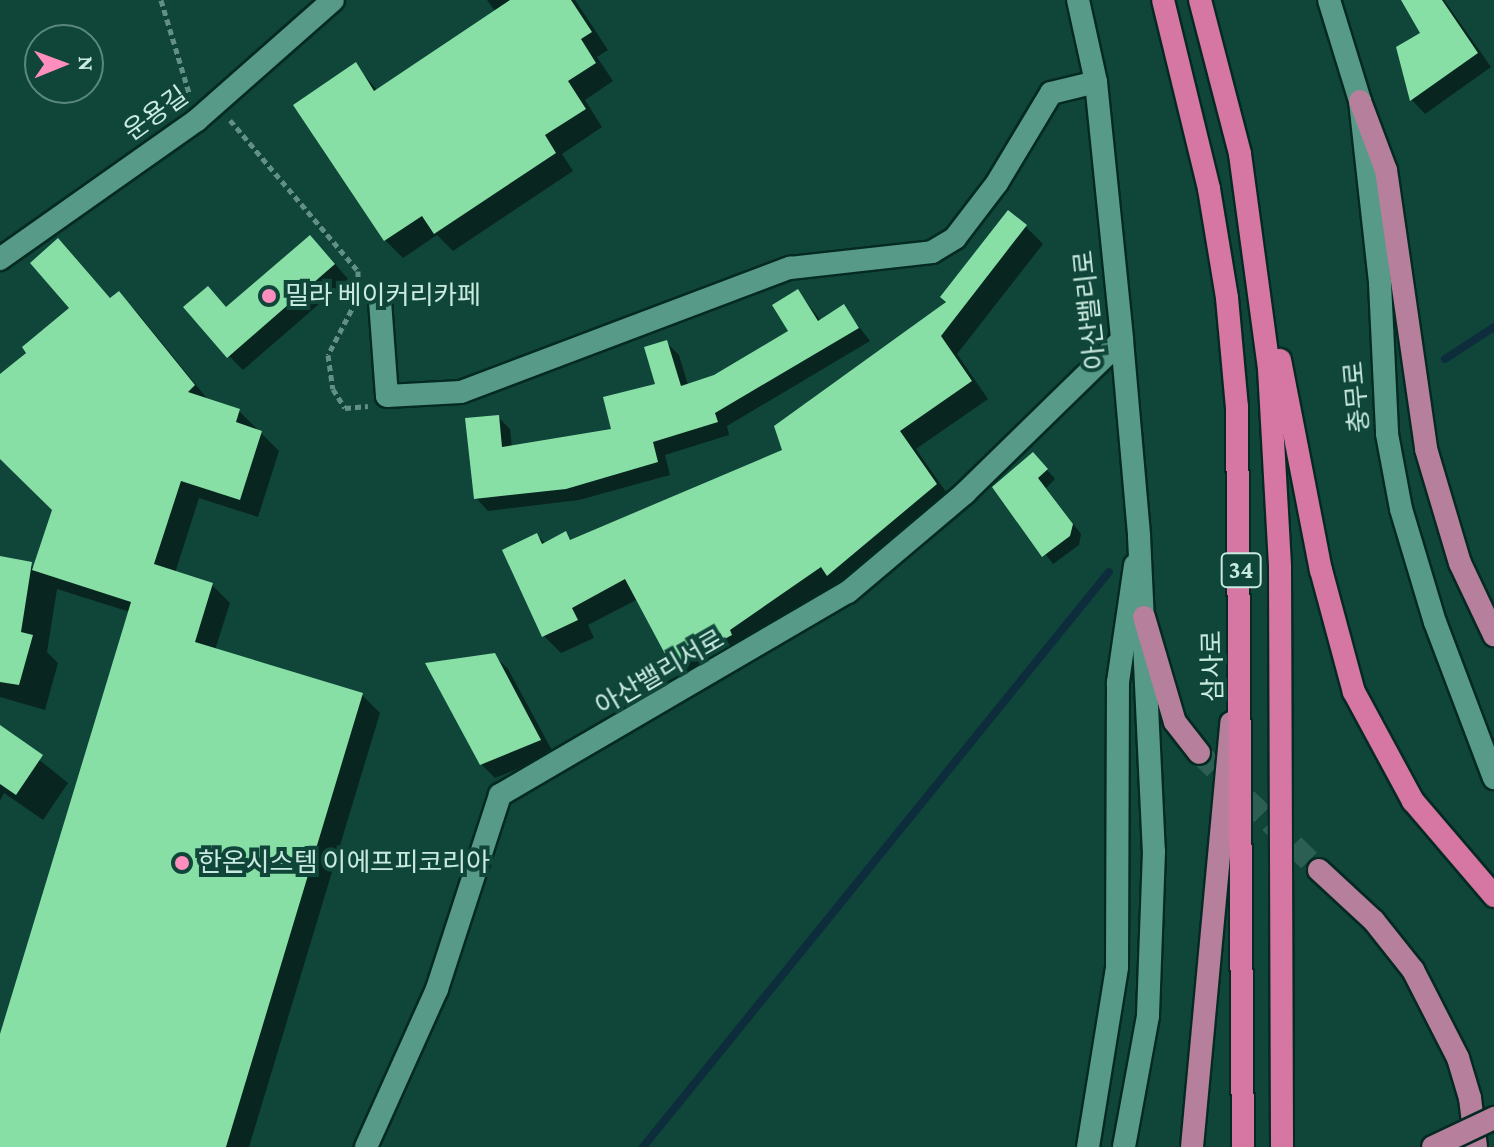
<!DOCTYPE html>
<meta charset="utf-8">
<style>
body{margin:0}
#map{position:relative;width:1494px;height:1147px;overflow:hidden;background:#10463a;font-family:"Crimson Pro","Noto Sans KR",serif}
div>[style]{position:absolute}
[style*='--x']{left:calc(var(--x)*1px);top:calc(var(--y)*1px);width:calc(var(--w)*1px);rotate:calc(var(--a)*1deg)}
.shadow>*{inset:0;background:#0007}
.stream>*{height:8px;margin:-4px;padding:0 4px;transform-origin:4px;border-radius:4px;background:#0d2d3d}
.building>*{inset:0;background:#87dfa6}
.primary-tunnel>*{height:22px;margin-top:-11px;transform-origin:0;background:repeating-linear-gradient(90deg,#2c5f53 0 22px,transparent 0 33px)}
.path>*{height:5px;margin-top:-2.5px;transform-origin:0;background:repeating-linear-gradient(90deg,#639084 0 6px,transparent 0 10px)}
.roads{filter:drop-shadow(2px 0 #042a22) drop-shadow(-2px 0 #042a22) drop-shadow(0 2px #042a22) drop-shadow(0 -2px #042a22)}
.minor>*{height:22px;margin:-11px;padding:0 11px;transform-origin:11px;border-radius:11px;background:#579a88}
.tertiary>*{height:22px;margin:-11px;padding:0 11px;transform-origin:11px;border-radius:11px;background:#579a88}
.primary>*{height:22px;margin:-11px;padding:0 11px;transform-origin:11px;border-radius:11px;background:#b67f9c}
.trunk>*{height:22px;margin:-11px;padding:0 11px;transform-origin:11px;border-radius:11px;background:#d676a3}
.bridges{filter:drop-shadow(2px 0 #042a22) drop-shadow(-2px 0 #042a22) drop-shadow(0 2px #042a22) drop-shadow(0 -2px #042a22)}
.primary-bridge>*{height:22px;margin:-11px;padding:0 11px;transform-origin:11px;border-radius:11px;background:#b67f9c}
.dots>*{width:22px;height:22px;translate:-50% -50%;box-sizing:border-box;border:4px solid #10463a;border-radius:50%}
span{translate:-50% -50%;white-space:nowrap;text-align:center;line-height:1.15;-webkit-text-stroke:8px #10463a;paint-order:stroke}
.shield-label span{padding:2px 6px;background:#10463a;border:2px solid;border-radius:6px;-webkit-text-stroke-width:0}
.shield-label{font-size:24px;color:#c9eadf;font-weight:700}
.street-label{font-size:26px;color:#c9eadf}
.poi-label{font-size:26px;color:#c9eadf}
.left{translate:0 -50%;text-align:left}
.north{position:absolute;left:24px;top:24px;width:80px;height:80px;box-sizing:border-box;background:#10463a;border:2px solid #5a887c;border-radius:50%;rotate:89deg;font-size:22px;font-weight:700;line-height:32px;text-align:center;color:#c9eadf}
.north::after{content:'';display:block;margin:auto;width:28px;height:36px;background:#fe8ebd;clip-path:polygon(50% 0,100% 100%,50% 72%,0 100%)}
</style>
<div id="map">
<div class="shadow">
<i style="clip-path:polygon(487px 0,575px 0,608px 50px,597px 57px,613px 81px,585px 100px,602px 127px,562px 154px,573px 171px,453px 251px,437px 235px,403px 258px,385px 240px,296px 105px,355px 65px,378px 91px,496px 12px)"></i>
<i style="clip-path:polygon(1412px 0,1444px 0,1491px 67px,1425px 114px,1412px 100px,1398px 48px,1422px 33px)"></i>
<i style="clip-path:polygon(1026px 227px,1043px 244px,957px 354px,988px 399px,916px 449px,953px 502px,846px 592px,838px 584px,691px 683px,673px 666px,638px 599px,588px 625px,594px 638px,561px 653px,544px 636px,504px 551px,537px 535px,546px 544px,565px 534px,573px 542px,784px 451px)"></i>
<i style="clip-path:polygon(58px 241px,112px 300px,119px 294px,137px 312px,209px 401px,239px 411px,279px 451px,258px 517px,199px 498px,175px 573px,212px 585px,230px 603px,215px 650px,362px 695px,380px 713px,249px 1147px,0 1147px,0 1040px,130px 612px,57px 589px,47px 652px,58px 663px,45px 710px,0 697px,0 558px,35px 567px,54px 509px,0 457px,0 377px,72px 308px)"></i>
<i style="clip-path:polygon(324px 251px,348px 279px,243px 370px,229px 356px,227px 309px)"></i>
<i style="clip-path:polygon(798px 291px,821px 321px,844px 307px,870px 341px,727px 426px,729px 435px,665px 455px,670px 475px,579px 500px,488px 511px,476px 498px,498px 417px,510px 429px,512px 448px,614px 431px,658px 385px,666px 342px,679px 355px,688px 385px,715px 377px,791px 332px)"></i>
<i style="clip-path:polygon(1042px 464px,1055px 479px,1046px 488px,1081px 534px,1079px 545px,1053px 564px,995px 488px)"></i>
<i style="clip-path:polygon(494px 655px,508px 669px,554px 754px,495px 778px,481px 764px)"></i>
<i style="clip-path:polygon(0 728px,68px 783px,43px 820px,4px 793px,0 801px)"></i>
</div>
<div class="stream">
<i style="--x:1445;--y:359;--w:59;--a:-33.1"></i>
<i style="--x:643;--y:1147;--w:740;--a:-50.98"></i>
</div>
<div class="building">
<i style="clip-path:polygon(510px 0,571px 0,592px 32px,581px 39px,596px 63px,568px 81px,586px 109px,545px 135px,556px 153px,434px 234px,422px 216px,384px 241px,293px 105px,356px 62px,374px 91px)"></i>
<i style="clip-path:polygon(1401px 0,1442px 0,1478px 53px,1410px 101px,1396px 47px,1420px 33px)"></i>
<i style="clip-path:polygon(1008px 210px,1027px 225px,941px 336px,972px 381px,900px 431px,937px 484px,827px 576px,821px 567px,730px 630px,732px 635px,672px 667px,625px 579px,572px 608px,578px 620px,542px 637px,502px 550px,537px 533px,542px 544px,566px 531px,570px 540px,782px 450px,774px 426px,946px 302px,940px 297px)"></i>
<i style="clip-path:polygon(310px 235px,335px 264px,227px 358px,183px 307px,208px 286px,226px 307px)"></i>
<i style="clip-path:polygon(58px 238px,110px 298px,119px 291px,195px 385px,188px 392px,240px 409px,236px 422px,262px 431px,240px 500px,181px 481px,154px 564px,213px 583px,195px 642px,363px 693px,226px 1147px,0 1147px,0 1034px,131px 602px,32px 570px,52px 510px,0 459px,0 374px,26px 353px,22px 347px,69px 308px,30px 263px)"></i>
<i style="clip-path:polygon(798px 289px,818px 321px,844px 304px,859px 328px,715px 413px,718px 422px,653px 442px,658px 462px,566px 489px,474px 499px,465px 418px,499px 415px,502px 447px,611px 429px,603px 397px,655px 384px,644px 347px,667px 340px,681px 386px,714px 375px,788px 331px,772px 305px)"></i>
<i style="clip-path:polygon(1033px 452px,1048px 469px,1038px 478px,1073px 524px,1070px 536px,1042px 557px,992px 487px)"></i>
<i style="clip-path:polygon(0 556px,32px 562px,21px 632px,33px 635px,19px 685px,0 682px)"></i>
<i style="clip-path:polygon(495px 653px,541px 740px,480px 765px,425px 663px)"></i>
<i style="clip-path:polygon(0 725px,43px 755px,16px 795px,0 784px)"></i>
</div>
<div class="primary-tunnel">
<i style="--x:1199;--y:753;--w:168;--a:44.3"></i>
</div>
<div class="path">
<i style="--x:161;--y:0;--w:100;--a:73.2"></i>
<i style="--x:230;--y:120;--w:198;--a:49.7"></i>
<i style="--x:358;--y:271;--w:21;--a:90"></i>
<i style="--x:356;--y:301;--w:61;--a:117.4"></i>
<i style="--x:328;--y:355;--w:34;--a:82"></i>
<i style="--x:333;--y:389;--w:22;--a:58"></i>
<i style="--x:345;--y:408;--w:23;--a:-5"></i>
</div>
<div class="roads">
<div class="minor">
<i style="--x:0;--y:259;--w:241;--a:-35.2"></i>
<i style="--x:197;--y:120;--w:181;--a:-41.4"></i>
<i style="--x:380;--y:301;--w:95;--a:85.8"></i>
<i style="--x:387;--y:396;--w:74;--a:-3.1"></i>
<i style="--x:461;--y:392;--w:352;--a:-20.7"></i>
<i style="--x:790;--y:268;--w:143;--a:-6.4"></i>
<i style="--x:932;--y:252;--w:27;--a:-31"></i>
<i style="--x:955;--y:238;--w:69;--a:-52.6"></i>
<i style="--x:997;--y:183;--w:105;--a:-59"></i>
<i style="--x:1051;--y:93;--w:46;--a:-13.7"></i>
<i style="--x:366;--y:1147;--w:173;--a:-65.8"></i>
<i style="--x:437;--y:989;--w:204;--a:-72"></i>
<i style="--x:500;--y:795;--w:403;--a:-30.3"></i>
<i style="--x:848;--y:592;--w:153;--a:-40.2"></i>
<i style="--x:965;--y:493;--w:219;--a:-44.3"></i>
<i style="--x:1088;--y:1147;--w:182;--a:-80.8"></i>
<i style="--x:1117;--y:967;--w:285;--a:-89.8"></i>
<i style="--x:1118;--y:682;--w:118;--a:-81.7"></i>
</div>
<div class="tertiary">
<i style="--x:1078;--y:0;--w:84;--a:77.6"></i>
<i style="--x:1096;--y:82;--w:259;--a:84.2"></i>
<i style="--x:1122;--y:340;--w:197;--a:85"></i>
<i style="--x:1139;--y:536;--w:315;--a:87.3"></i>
<i style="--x:1154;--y:851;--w:165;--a:92.1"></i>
<i style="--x:1148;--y:1016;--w:133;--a:100.4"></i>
<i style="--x:1329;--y:0;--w:106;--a:72.9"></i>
<i style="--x:1360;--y:101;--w:183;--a:83.7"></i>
<i style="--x:1380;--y:283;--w:151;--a:87.3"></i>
<i style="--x:1387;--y:434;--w:76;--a:79.4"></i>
<i style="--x:1401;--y:509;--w:118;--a:73.3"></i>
<i style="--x:1435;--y:622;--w:167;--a:69.3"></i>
</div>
<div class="primary">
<i style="--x:1360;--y:101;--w:74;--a:69.4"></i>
<i style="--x:1386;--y:170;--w:282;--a:81.8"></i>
<i style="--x:1426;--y:449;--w:119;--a:73.4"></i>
<i style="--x:1460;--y:563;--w:80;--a:64.7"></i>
<i style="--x:1144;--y:617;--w:109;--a:73.6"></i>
<i style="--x:1175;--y:722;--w:39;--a:52"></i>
<i style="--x:1319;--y:870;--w:75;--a:42.8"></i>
<i style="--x:1374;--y:921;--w:63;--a:51.5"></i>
<i style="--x:1413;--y:970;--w:99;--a:62.9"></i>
<i style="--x:1458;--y:1058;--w:42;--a:73.3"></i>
<i style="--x:1470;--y:1098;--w:49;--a:83"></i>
<i style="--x:1192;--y:1147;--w:426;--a:-84.7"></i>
</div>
<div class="trunk">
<i style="--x:1163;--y:0;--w:195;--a:76.3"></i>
<i style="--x:1209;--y:189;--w:110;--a:80.6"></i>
<i style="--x:1227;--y:298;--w:109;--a:84.8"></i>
<i style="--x:1237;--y:407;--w:740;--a:89.54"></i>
<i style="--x:1200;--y:0;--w:159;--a:75.4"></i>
<i style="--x:1240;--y:154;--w:217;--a:82.3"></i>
<i style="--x:1269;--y:369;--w:199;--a:86.8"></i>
<i style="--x:1280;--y:568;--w:579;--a:89.8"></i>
<i style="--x:1280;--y:360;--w:214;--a:79"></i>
<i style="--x:1321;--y:570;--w:126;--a:74.9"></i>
<i style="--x:1354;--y:692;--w:124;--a:61.6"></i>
<i style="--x:1413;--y:801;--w:125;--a:49.5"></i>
</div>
</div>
<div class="bridges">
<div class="primary-bridge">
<i style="--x:1433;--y:1147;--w:68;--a:-25.4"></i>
</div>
</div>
<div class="dots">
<i style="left:269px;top:296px;background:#fe8ebd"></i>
<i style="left:182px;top:863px;background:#fe8ebd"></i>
</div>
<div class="shield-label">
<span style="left:1241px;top:570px">34</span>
</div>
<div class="street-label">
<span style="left:156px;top:114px;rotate:-36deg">운용길</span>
<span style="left:1090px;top:310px;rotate:-96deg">아산밸리로</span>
<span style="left:1357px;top:397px;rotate:-95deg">충무로</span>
<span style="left:1213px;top:666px;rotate:-91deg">삼사로</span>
<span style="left:660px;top:673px;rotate:-30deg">아산밸리서로</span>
</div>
<div class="poi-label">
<span class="left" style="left:285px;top:296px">밀라 베이커리카페</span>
<span class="left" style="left:198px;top:863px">한온시스템 이에프피코리아</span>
</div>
<div class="north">N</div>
</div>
